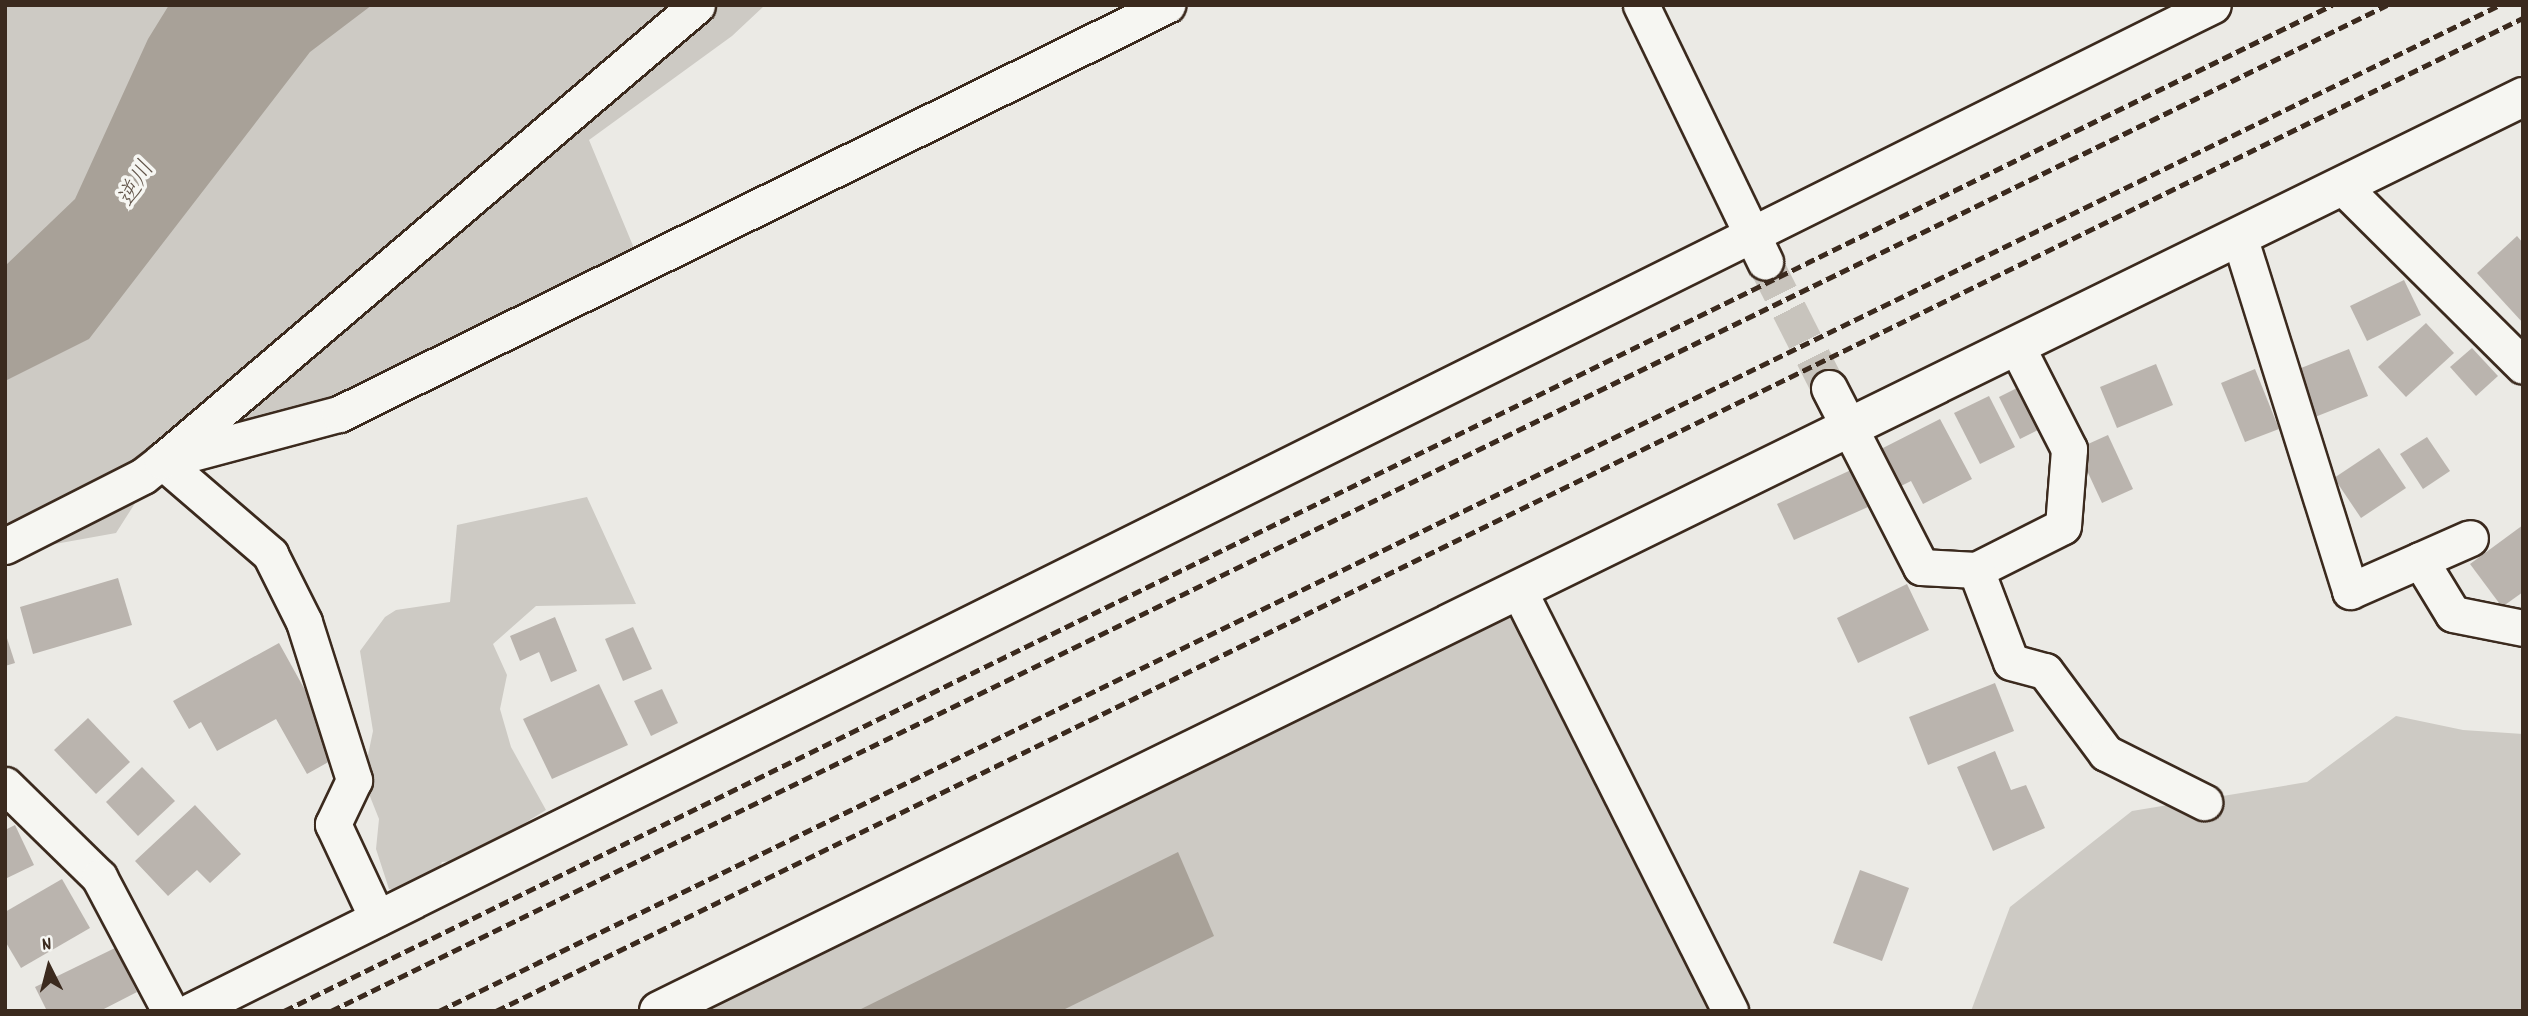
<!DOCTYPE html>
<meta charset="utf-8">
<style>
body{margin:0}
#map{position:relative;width:2528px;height:1016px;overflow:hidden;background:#ebeae5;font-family:Dekko,"Klee One",sans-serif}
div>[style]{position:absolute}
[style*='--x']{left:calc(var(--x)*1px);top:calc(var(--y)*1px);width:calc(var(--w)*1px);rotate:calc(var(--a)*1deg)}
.green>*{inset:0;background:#cdcac4}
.water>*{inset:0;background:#a8a198}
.building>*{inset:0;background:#bab4ae}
.street-tunnel>*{height:35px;margin-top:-17.5px;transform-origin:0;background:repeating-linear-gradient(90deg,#c8c4bd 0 35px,transparent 0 53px)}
.roads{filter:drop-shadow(2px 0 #3b2a1e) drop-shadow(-2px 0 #3b2a1e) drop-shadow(0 2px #3b2a1e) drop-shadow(0 -2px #3b2a1e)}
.street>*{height:35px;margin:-17.5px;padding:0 17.5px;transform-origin:17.5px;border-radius:17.5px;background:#f6f6f2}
.secondary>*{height:38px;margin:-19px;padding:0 19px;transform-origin:19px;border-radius:19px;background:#f6f6f2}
.rail>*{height:5px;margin-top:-2.5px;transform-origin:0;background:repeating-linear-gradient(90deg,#3b2a1e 0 10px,transparent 0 15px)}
span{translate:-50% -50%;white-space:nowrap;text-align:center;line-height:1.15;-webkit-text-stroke:7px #f6f6f2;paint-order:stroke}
.water-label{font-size:24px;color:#615449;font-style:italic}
.frame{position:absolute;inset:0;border:7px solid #3b2a1e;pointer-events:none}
.north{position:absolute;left:14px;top:932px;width:70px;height:70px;-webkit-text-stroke:5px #f6f6f2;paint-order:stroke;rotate:354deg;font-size:19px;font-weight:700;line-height:28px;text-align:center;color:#3b2a1e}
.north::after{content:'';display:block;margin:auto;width:24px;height:32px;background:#3b2a1e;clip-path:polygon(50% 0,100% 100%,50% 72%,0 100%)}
</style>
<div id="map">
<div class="green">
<i style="clip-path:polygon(5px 5px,765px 5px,732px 36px,589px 140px,641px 265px,339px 414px,162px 461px,116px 533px,5px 553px)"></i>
<i style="clip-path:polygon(587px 497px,636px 604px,536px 606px,493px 644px,507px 675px,500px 709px,511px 747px,546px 810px,465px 860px,442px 862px,428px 893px,389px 889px,376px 849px,379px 819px,363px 779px,373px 731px,360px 651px,385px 617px,396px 610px,450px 602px,457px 525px)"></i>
<i style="clip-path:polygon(1523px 599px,1731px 1011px,659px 1011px)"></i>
<i style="clip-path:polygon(2396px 716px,2463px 730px,2523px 734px,2523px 1011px,1971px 1011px,2010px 907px,2132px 811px,2307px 782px)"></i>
</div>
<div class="water">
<i style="clip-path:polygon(169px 5px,372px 5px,310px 52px,89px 339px,5px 381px,5px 266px,75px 199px,148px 39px)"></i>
<i style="clip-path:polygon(1178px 852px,1214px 936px,1061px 1011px,857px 1011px)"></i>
</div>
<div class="building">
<i style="clip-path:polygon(2517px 236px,2523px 243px,2523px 323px,2477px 273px)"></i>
<i style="clip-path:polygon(2404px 280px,2421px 315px,2367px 341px,2350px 306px)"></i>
<i style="clip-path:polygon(2426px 323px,2454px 353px,2406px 397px,2378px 367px)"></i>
<i style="clip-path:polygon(2472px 348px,2498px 376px,2476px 396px,2450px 367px)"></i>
<i style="clip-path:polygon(2349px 349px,2368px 396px,2315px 417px,2296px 370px)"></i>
<i style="clip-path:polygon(2156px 364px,2173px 405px,2117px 428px,2100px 387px)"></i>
<i style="clip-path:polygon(2255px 369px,2279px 429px,2245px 442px,2221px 383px)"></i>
<i style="clip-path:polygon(2023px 385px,2044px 427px,2020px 439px,1999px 397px)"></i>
<i style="clip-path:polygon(1989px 396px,2015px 447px,1980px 464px,1954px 413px)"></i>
<i style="clip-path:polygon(1940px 419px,1972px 479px,1923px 504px,1911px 481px,1901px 486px,1881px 449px)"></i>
<i style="clip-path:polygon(2108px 435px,2133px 489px,2102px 503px,2077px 449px)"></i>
<i style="clip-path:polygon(2427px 437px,2450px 471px,2423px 489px,2400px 454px)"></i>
<i style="clip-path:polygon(2379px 448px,2406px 488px,2361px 518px,2334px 478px)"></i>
<i style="clip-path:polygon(1851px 470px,1868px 507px,1794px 540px,1777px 504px)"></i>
<i style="clip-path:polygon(2523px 525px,2523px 592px,2502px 607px,2470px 564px)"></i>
<i style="clip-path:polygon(118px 578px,132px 625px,33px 654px,20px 607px)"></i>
<i style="clip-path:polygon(1907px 584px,1929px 630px,1858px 663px,1837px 618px)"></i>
<i style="clip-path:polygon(555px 617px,577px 671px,551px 682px,539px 652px,520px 661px,510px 636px)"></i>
<i style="clip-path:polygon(633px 627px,652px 669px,623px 681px,605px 639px)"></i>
<i style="clip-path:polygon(5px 632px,15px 663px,5px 666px)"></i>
<i style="clip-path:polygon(279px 643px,341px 755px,307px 774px,276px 719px,217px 751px,201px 722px,189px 729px,173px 701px)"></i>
<i style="clip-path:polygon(1995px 683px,2014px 731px,1928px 765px,1909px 717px)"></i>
<i style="clip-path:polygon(599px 684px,628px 745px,552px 779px,523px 719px)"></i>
<i style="clip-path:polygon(662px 689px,678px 723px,651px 736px,634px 701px)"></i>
<i style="clip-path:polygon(88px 718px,130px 762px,96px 794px,54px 750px)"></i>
<i style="clip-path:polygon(1995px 751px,2011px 790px,2026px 785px,2045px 828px,1993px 851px,1957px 767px)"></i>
<i style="clip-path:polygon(142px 767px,175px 801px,138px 836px,106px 802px)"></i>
<i style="clip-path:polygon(195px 805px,241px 854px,210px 883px,197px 870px,168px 896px,135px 861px)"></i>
<i style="clip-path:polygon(15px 825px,34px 865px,5px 879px,5px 830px)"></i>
<i style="clip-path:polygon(1860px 870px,1909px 888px,1882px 961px,1833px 943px)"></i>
<i style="clip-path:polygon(62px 879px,90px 928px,21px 968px,5px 941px,5px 912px)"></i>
<i style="clip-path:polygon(115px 948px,137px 992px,100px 1011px,47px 1011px,35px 987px)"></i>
</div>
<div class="street-tunnel">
<i style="--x:1765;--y:262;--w:141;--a:63.1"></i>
</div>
<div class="roads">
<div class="street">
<i style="--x:1641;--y:5;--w:285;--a:64.2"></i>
<i style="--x:2342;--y:186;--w:255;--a:44.8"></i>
<i style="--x:2239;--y:236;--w:372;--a:72.6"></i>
<i style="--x:2350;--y:591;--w:131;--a:-23.8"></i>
<i style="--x:1829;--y:388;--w:201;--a:62.8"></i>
<i style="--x:1921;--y:567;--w:55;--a:3.1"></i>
<i style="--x:1976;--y:570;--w:97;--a:-26.8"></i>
<i style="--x:2063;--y:526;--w:77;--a:-85.5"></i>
<i style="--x:2069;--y:449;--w:117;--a:-117"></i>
<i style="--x:162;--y:461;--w:183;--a:-14.9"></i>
<i style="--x:339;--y:414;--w:924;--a:-26.29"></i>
<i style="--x:162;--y:461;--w:143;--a:40.7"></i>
<i style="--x:270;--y:554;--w:76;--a:63.4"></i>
<i style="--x:304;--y:622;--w:166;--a:72.4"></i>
<i style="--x:354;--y:780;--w:49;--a:115.5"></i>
<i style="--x:333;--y:824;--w:104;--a:64.9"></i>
<i style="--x:5;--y:546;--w:155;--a:-26.9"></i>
<i style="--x:143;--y:476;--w:24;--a:-38"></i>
<i style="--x:162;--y:461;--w:703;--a:-40.44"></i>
<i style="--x:2420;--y:560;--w:63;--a:58.6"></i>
<i style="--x:2453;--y:614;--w:71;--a:11.3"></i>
<i style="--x:1976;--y:570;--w:98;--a:69.2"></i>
<i style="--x:2011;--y:662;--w:35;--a:15"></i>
<i style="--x:2045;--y:671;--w:102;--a:53.4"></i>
<i style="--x:2106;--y:753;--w:110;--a:26.6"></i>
<i style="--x:1518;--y:589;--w:472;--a:63.3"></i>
<i style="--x:5;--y:785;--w:132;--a:44.4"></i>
<i style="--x:99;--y:877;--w:152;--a:62.1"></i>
<i style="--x:191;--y:1011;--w:2258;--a:-26.45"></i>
</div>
<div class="secondary">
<i style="--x:659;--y:1011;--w:2076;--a:-26.12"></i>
</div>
</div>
<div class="rail">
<i style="--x:284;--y:1011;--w:2282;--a:-26.16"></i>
<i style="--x:331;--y:1011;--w:2289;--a:-26.07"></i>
<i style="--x:439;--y:1011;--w:2293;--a:-26.02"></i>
<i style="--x:496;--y:1011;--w:2257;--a:-26.1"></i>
</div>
<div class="water-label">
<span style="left:138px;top:185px;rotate:-60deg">逆川</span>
</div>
<div class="frame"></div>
<div class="north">N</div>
</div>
